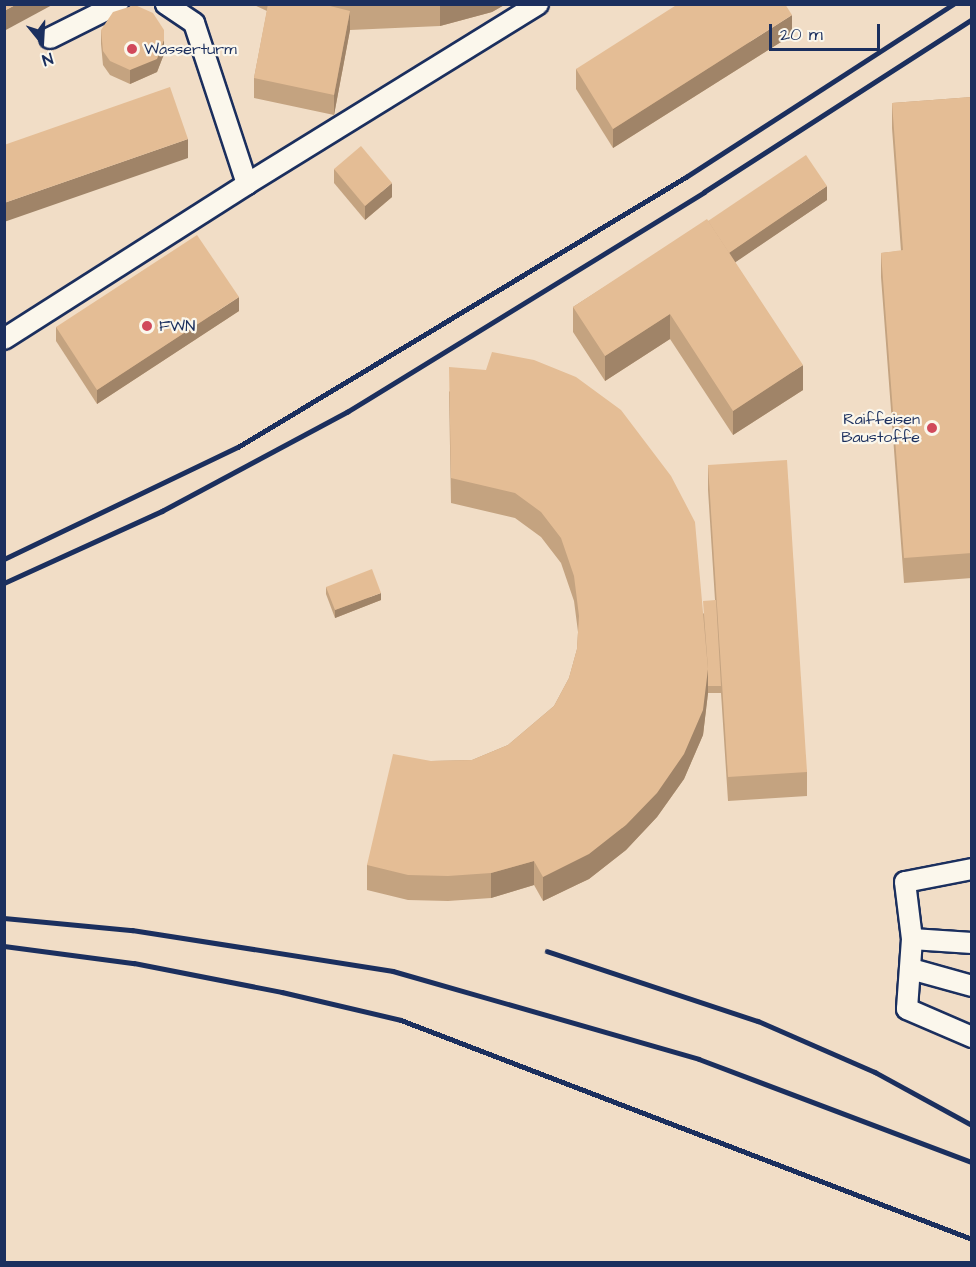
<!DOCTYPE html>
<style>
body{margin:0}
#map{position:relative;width:976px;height:1267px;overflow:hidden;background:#f6ebdb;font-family:"Architects Daughter",sans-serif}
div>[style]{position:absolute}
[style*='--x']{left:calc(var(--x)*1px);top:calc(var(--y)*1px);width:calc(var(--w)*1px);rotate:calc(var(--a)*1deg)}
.built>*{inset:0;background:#f1ddc6}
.roads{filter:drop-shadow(2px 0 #1b2f5e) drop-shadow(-2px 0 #1b2f5e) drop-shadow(0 2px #1b2f5e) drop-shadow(0 -2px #1b2f5e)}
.lane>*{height:20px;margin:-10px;padding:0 10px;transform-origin:10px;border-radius:10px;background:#fbf7ec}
.rail>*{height:4.5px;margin:-2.25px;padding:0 2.25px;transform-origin:2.25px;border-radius:2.25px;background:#1b2f5e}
.wall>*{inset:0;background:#c4a380}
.shaded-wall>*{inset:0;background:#a08468}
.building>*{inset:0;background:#e4bd95}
.dots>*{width:16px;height:16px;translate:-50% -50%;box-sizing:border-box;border:3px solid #fbf7ec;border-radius:50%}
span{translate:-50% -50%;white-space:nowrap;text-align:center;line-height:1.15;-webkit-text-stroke:4.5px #fbf7ec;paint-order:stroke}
.poi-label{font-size:16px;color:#1b2f5e}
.left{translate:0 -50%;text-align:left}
.right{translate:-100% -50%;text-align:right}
.frame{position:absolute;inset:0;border:6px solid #1b2f5e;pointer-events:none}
.north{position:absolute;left:12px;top:12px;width:60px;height:60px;-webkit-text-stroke:4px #fbf7ec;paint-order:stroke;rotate:162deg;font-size:16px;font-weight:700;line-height:24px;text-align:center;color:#1b2f5e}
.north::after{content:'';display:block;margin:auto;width:21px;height:27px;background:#1b2f5e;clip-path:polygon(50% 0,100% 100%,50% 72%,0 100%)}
.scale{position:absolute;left:769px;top:24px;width:111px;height:27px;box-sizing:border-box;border:3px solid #1b2f5e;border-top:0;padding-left:8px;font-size:18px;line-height:21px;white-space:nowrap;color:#1b2f5e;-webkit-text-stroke:4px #fbf7ec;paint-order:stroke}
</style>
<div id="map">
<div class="built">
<i style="clip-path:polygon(5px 5px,971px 5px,971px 1262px,5px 1262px)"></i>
</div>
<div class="roads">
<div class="lane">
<i style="--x:50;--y:38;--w:76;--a:-26.6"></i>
<i style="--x:247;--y:184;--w:342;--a:-31.7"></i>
<i style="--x:4;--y:339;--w:288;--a:-32.5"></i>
<i style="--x:247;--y:184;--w:169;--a:-108.2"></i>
<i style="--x:194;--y:23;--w:34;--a:-146"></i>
<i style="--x:972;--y:869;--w:68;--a:169"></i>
<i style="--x:905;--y:882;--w:57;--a:83"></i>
<i style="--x:912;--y:939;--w:70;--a:94.1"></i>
<i style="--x:907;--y:1009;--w:71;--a:23.3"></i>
<i style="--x:912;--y:939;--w:60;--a:3.8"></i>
<i style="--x:911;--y:969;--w:63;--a:15.6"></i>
</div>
</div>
<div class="rail">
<i style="--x:4;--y:559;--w:259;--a:-25.6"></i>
<i style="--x:238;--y:447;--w:523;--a:-31.08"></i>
<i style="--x:686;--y:177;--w:318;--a:-32.9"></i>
<i style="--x:4;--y:583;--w:174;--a:-24.5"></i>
<i style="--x:162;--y:511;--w:210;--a:-28.2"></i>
<i style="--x:347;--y:412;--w:419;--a:-31.6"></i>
<i style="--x:704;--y:192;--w:319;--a:-32.8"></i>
<i style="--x:4;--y:918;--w:129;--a:5.4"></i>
<i style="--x:132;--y:930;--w:264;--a:8.9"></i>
<i style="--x:393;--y:971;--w:318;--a:16"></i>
<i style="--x:699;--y:1059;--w:292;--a:20.7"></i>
<i style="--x:4;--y:946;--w:131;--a:7.5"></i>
<i style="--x:134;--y:963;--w:151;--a:11.1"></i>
<i style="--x:282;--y:992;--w:122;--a:13.2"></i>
<i style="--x:401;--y:1020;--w:612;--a:20.98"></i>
<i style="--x:547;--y:951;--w:222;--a:18.4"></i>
<i style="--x:758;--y:1021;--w:128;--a:23.6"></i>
<i style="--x:875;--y:1072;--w:111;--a:28.7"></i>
</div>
<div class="wall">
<i style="clip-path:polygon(252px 4px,506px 4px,492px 12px,440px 26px,350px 30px,334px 115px,254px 98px,254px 78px,267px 11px)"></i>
<i style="clip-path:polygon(101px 30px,164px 54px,157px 72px,130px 84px,110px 75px,103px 65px,101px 44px)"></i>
<i style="clip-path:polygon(792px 35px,613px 148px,576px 89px,576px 69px)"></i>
<i style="clip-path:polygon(972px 97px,972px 578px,904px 583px,881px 277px,881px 253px,901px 251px,892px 128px,892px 103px)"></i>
<i style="clip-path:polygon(334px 169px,392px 197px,365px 220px,334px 183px)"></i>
<i style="clip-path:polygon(827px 200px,735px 262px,803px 390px,733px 435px,670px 339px,605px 381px,573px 332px,573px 307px,708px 221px)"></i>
<i style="clip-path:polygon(239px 311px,97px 404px,56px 341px,56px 327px)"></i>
<i style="clip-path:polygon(449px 391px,703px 614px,715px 600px,708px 490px,708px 465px,807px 772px,807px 796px,728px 801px,721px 693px,708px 693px,703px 735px,684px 779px,657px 817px,626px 850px,589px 879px,543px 901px,534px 885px,491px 898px,448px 901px,408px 900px,367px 890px,367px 865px,431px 761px,472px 760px,508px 745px,554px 706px,569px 678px,577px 649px,578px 632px,574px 601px,561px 563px,541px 537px,515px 518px,451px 503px)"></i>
<i style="clip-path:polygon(326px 587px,381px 600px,335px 618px,326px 594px)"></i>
</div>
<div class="shaded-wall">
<i style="clip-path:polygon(17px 4px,54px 4px,4px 31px,4px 11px)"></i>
<i style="clip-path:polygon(440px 4px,506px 4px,492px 12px,440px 26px)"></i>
<i style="clip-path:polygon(350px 11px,350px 30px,334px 115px,334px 95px)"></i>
<i style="clip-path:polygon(792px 15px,792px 35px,613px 148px,613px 129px)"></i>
<i style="clip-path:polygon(164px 40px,164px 54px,157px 72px,130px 84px,130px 70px)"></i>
<i style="clip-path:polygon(188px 139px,188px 158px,4px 222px,4px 203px)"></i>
<i style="clip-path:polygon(392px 183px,392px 197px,365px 220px,365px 206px)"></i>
<i style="clip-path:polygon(827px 186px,827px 200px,724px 270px,724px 256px)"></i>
<i style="clip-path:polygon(239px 297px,239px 311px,97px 404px,97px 390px)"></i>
<i style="clip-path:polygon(670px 314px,670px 339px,605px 381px,605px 356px)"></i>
<i style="clip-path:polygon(803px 365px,803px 390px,733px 435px,733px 411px)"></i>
<i style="clip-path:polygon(381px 593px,381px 600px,335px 618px,335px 610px)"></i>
<i style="clip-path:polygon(708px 669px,708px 693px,703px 735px,684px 779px,657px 817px,626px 850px,589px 879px,543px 901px,543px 877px)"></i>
<i style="clip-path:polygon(534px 861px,534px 885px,491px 898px,491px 873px)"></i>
</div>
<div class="building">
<i style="clip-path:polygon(4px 4px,17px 4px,4px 11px)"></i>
<i style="clip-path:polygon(268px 4px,322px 4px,350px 11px,334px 95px,254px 78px)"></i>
<i style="clip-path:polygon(344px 4px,377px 4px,350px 6px)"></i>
<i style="clip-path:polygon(678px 4px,785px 4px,792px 15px,613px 129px,576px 69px)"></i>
<i style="clip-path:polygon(135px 5px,153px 13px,164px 30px,164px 40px,157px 59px,130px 70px,110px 61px,103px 51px,101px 30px,113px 12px)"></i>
<i style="clip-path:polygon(170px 87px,188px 139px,4px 203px,4px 145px)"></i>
<i style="clip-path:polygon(972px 97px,972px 553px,904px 558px,881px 253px,903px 250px,892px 103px)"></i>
<i style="clip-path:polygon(361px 146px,392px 183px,365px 206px,334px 169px)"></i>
<i style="clip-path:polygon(806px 155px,827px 186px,729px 253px,708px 221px)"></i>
<i style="clip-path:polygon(707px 219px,803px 365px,733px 411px,670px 314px,605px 356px,573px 307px)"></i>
<i style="clip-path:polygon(197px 235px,239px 297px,97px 390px,56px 327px)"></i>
<i style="clip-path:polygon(492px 352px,534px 360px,576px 377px,621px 410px,671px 476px,695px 522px,708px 669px,703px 710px,684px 754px,657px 793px,626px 825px,589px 854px,543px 877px,534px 861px,491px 873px,448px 876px,408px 875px,367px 865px,393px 754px,431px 761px,472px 760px,508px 745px,554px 706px,569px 678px,577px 649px,579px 616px,574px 576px,561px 538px,541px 512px,515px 493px,451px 478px,449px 367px,486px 370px)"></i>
<i style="clip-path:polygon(787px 460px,807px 772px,728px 777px,708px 465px)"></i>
<i style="clip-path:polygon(372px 569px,381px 593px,335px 610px,326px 587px)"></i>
<i style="clip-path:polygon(716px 600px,721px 686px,708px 686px,708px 669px,703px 601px)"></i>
</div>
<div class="dots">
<i style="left:132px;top:49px;background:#d1495b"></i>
<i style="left:147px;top:326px;background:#d1495b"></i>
<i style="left:932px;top:428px;background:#d1495b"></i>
</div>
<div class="poi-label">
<span class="left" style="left:144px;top:49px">Wasserturm</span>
<span class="left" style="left:159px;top:326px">FWN</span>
<span class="right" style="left:920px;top:428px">Raiffeisen<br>Baustoffe</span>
</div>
<div class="frame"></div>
<div class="north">N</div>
<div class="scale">20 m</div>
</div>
